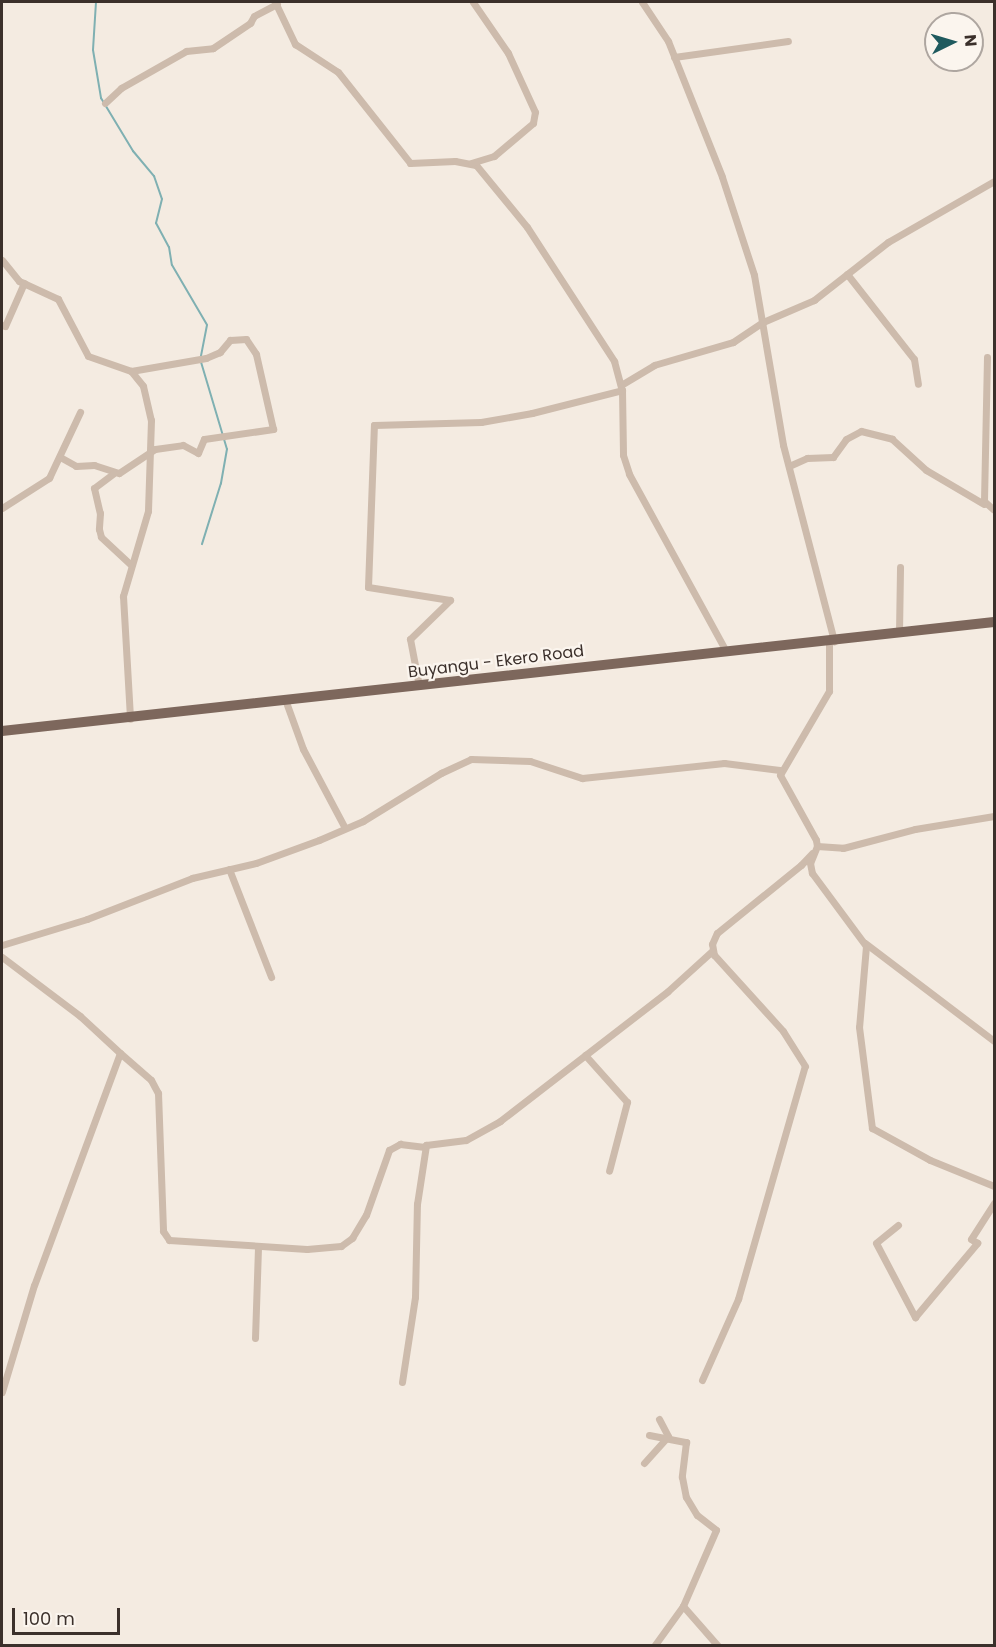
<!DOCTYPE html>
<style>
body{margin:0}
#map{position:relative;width:996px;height:1647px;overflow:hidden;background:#f4ebe1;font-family:Poppins,sans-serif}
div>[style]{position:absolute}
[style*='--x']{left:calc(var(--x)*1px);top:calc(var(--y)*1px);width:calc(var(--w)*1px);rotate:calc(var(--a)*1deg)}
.stream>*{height:2px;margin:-1px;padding:0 1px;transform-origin:1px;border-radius:1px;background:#7fb0b2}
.minor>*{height:7px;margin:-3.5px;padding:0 3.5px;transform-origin:3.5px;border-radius:3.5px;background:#cdbbac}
.primary>*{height:10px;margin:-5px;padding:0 5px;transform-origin:5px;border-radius:5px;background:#7d675c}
span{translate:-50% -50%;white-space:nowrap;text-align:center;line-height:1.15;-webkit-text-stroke:4.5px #fbf5ee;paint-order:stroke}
.street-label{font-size:16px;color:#3b302b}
.frame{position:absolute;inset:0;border:3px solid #3b302b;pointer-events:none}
.north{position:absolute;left:924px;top:12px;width:60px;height:60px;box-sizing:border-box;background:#fbf5ee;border:2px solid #aea6a0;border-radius:50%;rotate:85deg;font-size:16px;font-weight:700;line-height:24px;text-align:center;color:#3b302b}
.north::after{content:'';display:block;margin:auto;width:21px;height:27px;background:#1f5a5e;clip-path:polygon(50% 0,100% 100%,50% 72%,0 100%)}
.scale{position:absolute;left:12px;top:1608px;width:108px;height:27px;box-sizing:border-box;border:3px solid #3b302b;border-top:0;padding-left:8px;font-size:18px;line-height:21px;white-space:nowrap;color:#3b302b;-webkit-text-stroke:4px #fbf5ee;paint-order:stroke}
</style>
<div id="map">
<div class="stream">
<i style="--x:96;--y:2;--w:48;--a:93.6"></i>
<i style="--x:93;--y:50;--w:49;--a:80.5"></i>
<i style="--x:101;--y:98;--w:62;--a:58.9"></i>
<i style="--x:133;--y:151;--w:33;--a:50"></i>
<i style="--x:154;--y:176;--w:24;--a:71"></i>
<i style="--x:162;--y:199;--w:25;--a:104"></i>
<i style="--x:156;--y:223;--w:27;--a:62"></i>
<i style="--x:169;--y:247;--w:18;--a:81"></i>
<i style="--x:172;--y:265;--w:69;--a:59.7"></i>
<i style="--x:207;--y:325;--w:32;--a:101"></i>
<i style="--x:201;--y:362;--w:91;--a:73.4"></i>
<i style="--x:227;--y:449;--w:35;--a:100"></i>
<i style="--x:221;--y:483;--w:64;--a:107.3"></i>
</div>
<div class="minor">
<i style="--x:275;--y:2;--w:47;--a:64.5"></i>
<i style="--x:295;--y:44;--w:51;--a:33.1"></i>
<i style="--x:338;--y:72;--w:116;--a:51.6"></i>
<i style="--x:410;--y:163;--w:45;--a:-2.5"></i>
<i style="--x:455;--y:161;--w:21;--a:11"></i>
<i style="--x:476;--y:165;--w:80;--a:50.6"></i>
<i style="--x:527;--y:227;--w:160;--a:57"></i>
<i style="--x:614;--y:361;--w:30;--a:75"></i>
<i style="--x:622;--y:390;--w:65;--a:89.1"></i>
<i style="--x:623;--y:455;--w:20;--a:72"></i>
<i style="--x:629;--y:474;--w:202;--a:61.3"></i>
<i style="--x:642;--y:2;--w:47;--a:56.3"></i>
<i style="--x:668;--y:41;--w:146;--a:68.3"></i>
<i style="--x:722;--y:177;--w:103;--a:71.9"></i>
<i style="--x:754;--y:275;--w:172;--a:80.3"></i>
<i style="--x:783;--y:445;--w:203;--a:75.4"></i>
<i style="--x:674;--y:57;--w:115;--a:-8"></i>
<i style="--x:105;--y:103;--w:22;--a:-43"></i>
<i style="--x:121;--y:88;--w:75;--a:-29.6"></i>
<i style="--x:186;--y:51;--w:27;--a:-6"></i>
<i style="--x:213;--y:48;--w:45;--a:-34"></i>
<i style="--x:250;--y:23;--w:8;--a:-60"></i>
<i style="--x:254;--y:16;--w:26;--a:-28"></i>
<i style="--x:471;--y:163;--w:24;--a:-17"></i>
<i style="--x:494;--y:156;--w:51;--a:-40.2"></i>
<i style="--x:533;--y:123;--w:11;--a:-80"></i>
<i style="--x:535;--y:112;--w:65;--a:-114.6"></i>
<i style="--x:508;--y:53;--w:62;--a:-124.5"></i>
<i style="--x:2;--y:260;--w:27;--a:51"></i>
<i style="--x:19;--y:281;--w:43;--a:24.8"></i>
<i style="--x:58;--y:299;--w:64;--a:62.2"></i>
<i style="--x:88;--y:356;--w:46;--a:19.2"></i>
<i style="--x:131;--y:371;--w:19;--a:51"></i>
<i style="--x:143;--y:386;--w:35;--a:77"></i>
<i style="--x:151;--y:420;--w:91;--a:91.9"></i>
<i style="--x:148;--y:511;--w:89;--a:106.4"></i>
<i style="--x:123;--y:596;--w:123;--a:86.7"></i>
<i style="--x:847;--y:274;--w:108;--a:51.8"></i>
<i style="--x:914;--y:359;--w:25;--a:81"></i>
<i style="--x:2;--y:325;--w:3;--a:18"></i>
<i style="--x:5;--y:326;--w:47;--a:-66.2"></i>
<i style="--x:987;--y:357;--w:144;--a:91.2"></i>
<i style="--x:984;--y:501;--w:13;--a:42"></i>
<i style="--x:621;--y:385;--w:39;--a:-31"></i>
<i style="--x:654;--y:365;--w:82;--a:-16.2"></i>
<i style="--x:733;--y:342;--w:36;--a:-34"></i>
<i style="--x:763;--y:322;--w:56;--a:-23.3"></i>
<i style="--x:814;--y:300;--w:94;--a:-38.1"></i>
<i style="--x:888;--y:242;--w:122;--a:-29.9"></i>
<i style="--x:60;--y:457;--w:18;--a:29"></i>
<i style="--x:76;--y:466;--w:18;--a:-3"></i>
<i style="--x:94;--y:465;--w:26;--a:18"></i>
<i style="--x:119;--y:473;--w:43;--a:-33.7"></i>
<i style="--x:155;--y:449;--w:28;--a:-8"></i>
<i style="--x:183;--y:445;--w:17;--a:28"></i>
<i style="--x:198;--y:453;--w:15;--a:-67"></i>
<i style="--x:204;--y:439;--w:70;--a:-8.2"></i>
<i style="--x:273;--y:429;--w:77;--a:-102.8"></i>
<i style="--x:256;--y:354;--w:18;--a:-124"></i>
<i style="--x:246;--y:339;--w:16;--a:176"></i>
<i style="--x:230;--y:340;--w:16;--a:130"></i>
<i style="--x:220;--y:352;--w:15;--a:157"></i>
<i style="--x:206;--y:358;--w:76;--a:170.2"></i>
<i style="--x:789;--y:466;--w:20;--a:-24"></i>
<i style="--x:807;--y:458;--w:26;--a:-2"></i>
<i style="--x:833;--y:457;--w:22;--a:-54"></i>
<i style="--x:846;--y:439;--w:17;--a:-28"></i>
<i style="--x:861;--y:431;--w:32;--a:14"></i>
<i style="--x:892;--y:439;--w:46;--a:42.4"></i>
<i style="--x:926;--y:470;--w:67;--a:30.4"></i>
<i style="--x:114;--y:473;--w:25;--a:143"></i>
<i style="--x:94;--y:488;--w:26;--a:77"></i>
<i style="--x:100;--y:513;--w:16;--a:94"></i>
<i style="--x:99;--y:529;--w:8;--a:76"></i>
<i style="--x:101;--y:537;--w:40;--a:43"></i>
<i style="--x:2;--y:508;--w:56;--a:-32.6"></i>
<i style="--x:49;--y:478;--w:73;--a:-64.8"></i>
<i style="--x:899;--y:633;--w:66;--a:-89.1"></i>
<i style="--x:829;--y:642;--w:49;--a:90"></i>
<i style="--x:829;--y:691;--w:97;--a:120.3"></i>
<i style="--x:780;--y:775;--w:74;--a:61"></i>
<i style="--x:816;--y:840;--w:6;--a:81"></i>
<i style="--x:817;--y:846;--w:18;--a:112"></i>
<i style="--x:810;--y:863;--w:10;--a:79"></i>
<i style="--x:812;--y:873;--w:91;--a:53.5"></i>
<i style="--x:866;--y:946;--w:81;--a:94.9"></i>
<i style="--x:859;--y:1027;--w:102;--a:82.7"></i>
<i style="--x:872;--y:1128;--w:66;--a:28.9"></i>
<i style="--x:930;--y:1160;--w:69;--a:22.1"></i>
<i style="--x:419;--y:686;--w:48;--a:-100.8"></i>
<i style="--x:410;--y:639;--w:56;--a:-44.3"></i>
<i style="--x:450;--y:600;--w:83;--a:-171"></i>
<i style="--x:368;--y:587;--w:162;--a:-87.9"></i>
<i style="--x:374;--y:425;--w:107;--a:-1.6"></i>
<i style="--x:481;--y:422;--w:52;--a:-10"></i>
<i style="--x:532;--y:413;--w:93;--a:-14.3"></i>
<i style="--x:286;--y:702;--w:50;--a:70.1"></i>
<i style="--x:303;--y:749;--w:87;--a:62"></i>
<i style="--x:817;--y:846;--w:26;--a:4"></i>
<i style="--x:843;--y:848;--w:74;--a:-14.8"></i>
<i style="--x:915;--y:829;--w:80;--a:-9.3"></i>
<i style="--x:229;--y:869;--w:116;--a:68.7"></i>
<i style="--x:865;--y:943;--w:162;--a:37.2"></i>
<i style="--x:2;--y:945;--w:89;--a:-17"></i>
<i style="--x:87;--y:919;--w:113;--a:-21.3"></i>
<i style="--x:192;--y:878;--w:66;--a:-13.2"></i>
<i style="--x:256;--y:863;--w:67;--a:-20.1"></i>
<i style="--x:319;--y:840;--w:48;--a:-23.4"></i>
<i style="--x:363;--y:821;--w:92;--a:-31.6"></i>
<i style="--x:441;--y:773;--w:33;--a:-25"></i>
<i style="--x:471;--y:759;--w:59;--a:1.9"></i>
<i style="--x:530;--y:761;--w:55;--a:18.1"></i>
<i style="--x:582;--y:778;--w:143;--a:-6"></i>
<i style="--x:724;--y:763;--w:56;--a:7.1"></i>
<i style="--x:2;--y:957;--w:98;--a:37.1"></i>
<i style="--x:80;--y:1016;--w:54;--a:42.8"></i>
<i style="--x:120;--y:1053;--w:247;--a:110.3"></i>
<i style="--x:34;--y:1285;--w:112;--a:106.7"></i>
<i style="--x:120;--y:1053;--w:41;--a:41.1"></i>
<i style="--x:151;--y:1080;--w:15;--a:62"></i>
<i style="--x:158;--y:1093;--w:138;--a:87.9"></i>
<i style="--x:163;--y:1231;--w:11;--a:56"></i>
<i style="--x:169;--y:1240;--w:138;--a:3.7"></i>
<i style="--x:307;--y:1249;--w:34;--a:-5"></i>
<i style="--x:341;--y:1246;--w:14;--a:-36"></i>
<i style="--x:352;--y:1238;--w:27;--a:-59"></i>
<i style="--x:366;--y:1215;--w:69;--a:-70.5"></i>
<i style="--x:389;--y:1150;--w:13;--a:-29"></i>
<i style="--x:400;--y:1144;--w:25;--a:7"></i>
<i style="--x:585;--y:1055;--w:63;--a:48.2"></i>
<i style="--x:627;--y:1102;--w:71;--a:104.6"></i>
<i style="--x:898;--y:1225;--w:28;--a:141"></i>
<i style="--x:876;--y:1243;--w:84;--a:62.2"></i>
<i style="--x:915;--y:1317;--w:97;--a:-50"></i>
<i style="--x:977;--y:1243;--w:7;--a:-146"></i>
<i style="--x:971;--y:1239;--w:43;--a:-57.4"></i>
<i style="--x:255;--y:1338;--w:91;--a:-88.1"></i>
<i style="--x:702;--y:1380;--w:89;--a:-66"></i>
<i style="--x:738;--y:1299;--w:242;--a:-74"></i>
<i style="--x:805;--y:1066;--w:41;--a:-122.2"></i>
<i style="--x:783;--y:1031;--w:103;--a:-132.2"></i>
<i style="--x:714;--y:955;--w:11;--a:-100"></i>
<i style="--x:712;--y:944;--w:12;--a:-66"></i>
<i style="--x:717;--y:933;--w:108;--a:-39"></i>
<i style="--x:801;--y:865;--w:16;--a:-47"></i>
<i style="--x:402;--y:1382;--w:86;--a:-81.3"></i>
<i style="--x:415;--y:1297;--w:93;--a:-88.8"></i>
<i style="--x:417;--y:1204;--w:60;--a:-81.3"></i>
<i style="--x:426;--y:1145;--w:40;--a:-7.1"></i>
<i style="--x:466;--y:1140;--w:39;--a:-29"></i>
<i style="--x:500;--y:1121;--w:212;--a:-37.7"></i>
<i style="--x:668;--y:991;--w:59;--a:-42.3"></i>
<i style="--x:659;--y:1419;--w:19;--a:62"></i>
<i style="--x:649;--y:1435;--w:38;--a:11"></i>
<i style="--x:686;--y:1442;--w:35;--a:97"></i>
<i style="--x:682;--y:1477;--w:20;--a:79"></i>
<i style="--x:686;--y:1497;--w:21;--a:59"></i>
<i style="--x:697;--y:1515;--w:24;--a:38"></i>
<i style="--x:716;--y:1530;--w:83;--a:113.5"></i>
<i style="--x:683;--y:1606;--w:49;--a:125.9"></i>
<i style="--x:644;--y:1463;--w:36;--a:-48"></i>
<i style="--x:683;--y:1606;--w:53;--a:48.8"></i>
</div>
<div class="primary">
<i style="--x:2;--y:731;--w:998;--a:-6.27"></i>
</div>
<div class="street-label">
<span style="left:496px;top:662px;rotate:-7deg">Buyangu - Ekero Road</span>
</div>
<div class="frame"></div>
<div class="north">N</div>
<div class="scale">100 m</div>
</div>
